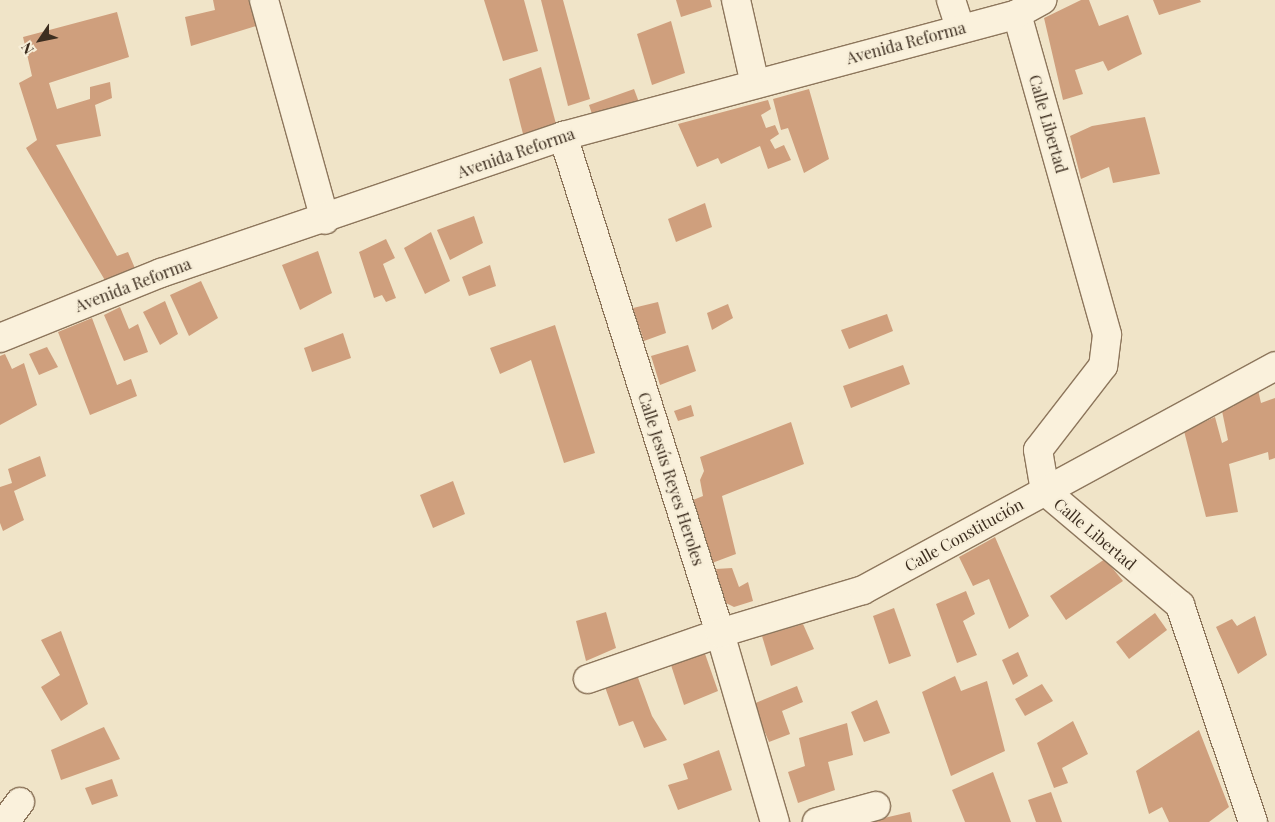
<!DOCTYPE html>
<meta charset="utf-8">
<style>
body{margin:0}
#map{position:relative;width:1275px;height:822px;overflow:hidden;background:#f0e4c8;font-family:"Playfair Display",serif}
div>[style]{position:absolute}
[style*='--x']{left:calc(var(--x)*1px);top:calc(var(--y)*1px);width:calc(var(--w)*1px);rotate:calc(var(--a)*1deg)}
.building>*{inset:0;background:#cf9f7d}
.roads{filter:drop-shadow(1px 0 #8d765c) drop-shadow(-1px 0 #8d765c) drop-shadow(0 1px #8d765c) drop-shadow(0 -1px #8d765c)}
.minor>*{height:28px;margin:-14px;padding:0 14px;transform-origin:14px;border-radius:14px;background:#faf1dc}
span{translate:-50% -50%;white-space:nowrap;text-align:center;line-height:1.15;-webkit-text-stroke:4.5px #f7eed8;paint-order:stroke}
.street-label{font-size:16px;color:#3d2e20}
.north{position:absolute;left:15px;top:15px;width:50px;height:50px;-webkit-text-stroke:4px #f7eed8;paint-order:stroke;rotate:236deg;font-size:14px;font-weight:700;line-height:20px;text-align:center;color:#3d2e20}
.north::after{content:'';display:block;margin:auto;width:18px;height:22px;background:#3d2e20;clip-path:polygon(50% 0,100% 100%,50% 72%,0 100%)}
</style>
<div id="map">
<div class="building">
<i style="clip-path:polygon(213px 0,250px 0,256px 26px,191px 46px,185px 17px,215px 10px)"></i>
<i style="clip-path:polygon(484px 0,524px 0,538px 51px,503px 61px)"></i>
<i style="clip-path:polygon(541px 0,563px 0,590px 99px,568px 106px)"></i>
<i style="clip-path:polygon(676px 0,710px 0,712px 7px,681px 17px)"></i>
<i style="clip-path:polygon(1081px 0,1089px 0,1099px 26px,1128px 15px,1142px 54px,1108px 71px,1103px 61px,1075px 70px,1083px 94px,1063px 100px,1044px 18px)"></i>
<i style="clip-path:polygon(1153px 0,1200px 0,1201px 2px,1159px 15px)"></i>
<i style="clip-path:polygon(117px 12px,129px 57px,49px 83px,57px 109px,90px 99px,90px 87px,110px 82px,112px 98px,95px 105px,101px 136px,56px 145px,117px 256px,128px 252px,137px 273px,109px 287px,26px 148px,37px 140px,19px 83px,32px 76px,23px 37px)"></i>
<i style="clip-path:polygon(671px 21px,685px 73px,652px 85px,637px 34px)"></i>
<i style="clip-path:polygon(541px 67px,556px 124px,523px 134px,509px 79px)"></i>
<i style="clip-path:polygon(634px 89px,640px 105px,594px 120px,589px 105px)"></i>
<i style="clip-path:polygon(809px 89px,829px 159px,804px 173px,788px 128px,781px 130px,773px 99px)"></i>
<i style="clip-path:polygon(768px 100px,771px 109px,761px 115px,766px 128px,775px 125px,779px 134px,770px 140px,775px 149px,784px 145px,791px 160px,768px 169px,760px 146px,721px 164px,718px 158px,697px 167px,678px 124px)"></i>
<i style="clip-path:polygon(1145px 117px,1160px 174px,1113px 183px,1109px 167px,1081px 179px,1070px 136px,1092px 126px)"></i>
<i style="clip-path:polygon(705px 203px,712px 227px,676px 242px,668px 219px)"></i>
<i style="clip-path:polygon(474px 216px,483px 243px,450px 260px,437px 230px)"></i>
<i style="clip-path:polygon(431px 232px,450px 281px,425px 294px,404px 248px)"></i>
<i style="clip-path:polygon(386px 239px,395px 258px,383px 264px,396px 298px,386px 302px,382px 295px,374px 298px,359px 252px)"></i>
<i style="clip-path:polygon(318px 251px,332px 293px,300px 310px,282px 265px)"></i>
<i style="clip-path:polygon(490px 265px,496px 286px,469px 296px,462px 277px)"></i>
<i style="clip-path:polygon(201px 281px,218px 318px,189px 336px,170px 295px)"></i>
<i style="clip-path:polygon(165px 301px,178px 334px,160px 345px,143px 312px)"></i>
<i style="clip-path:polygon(658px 302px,666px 333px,644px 341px,633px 308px)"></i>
<i style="clip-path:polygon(728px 304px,733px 318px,712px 330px,707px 313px)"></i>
<i style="clip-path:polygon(120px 307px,129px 329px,138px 324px,148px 352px,124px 361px,104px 315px)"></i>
<i style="clip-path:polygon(887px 314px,893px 331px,849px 349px,841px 330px)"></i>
<i style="clip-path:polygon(92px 318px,117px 385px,131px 379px,137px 396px,90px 415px,58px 332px)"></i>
<i style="clip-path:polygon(555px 325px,595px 453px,564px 463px,531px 360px,500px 374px,490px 348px)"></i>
<i style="clip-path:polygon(343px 333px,351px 358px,312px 372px,304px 348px)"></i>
<i style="clip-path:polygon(688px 345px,696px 371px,660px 385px,651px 356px)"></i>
<i style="clip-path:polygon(47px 347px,58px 367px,39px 375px,29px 354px)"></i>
<i style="clip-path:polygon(5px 354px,12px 369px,24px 363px,37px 405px,0 425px,0 356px)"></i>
<i style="clip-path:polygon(903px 365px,910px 384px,851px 408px,843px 386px)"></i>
<i style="clip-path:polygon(1258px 390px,1261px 403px,1275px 398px,1275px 458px,1269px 460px,1268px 452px,1229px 464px,1238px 512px,1206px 517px,1184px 431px,1215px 417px,1222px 443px,1228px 440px,1222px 411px,1234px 406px,1232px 398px)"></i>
<i style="clip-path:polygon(691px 405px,694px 416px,678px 421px,674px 411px)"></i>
<i style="clip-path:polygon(791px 422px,804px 464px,722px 496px,736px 554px,712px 563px,693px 500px,703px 496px,700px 480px,704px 471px,700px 457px)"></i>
<i style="clip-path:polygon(40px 456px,46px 476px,14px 491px,24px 520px,3px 531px,0 523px,0 487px,12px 483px,8px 469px)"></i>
<i style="clip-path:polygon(453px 481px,465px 514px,433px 528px,420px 495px)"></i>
<i style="clip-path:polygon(995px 537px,1029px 616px,1009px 629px,989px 579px,973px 586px,959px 557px)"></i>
<i style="clip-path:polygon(1105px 559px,1123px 581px,1066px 620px,1050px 596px)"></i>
<i style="clip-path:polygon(732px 568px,739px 587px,748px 582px,753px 601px,734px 607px,724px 602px,716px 569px)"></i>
<i style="clip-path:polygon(966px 591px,975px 614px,963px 621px,977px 655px,957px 663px,936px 604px)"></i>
<i style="clip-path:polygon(894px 608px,911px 656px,889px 664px,873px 616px)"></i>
<i style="clip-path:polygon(606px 612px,616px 648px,586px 661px,576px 621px)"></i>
<i style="clip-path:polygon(1155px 613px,1167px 630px,1129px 659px,1116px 642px)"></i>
<i style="clip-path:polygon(1255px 616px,1267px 655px,1238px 674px,1216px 627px,1232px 619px,1237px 626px)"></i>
<i style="clip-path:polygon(803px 624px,814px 649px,771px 666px,762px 636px)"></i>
<i style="clip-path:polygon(61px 631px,88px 704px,61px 721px,41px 687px,60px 675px,41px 640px)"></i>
<i style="clip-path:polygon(703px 648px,718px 691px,684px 705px,670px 662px)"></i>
<i style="clip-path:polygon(1018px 652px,1028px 676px,1013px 685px,1002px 660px)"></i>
<i style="clip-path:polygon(637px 675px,652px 716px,667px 740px,644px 748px,633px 721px,619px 726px,605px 687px)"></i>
<i style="clip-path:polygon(955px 676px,961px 691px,987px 681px,1005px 751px,951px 776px,922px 692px)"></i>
<i style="clip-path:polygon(1042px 684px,1053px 701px,1025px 716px,1015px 699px)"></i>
<i style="clip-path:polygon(797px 686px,803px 702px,782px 711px,790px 734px,769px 742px,753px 704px)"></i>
<i style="clip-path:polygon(877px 700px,890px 733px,864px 742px,851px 712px)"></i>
<i style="clip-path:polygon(1073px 721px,1088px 754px,1062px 768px,1068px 783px,1054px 788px,1037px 743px)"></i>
<i style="clip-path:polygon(847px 723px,853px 755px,828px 762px,835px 790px,798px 803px,788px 772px,805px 766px,799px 738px)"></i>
<i style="clip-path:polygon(104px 727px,120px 759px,61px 780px,51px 750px)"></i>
<i style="clip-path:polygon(1199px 730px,1229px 807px,1209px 822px,1169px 822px,1162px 807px,1149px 814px,1136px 771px)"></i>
<i style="clip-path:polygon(719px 750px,732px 790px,678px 810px,668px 785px,688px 779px,683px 764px)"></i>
<i style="clip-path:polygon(993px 772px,1011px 822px,965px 822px,952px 790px)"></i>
<i style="clip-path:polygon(112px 779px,118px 796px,92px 805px,85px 788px)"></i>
<i style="clip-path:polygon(1051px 792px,1062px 822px,1036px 822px,1028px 800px)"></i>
<i style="clip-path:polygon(910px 812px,912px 822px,871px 822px,871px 821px)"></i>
</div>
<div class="roads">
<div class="minor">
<i style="--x:264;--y:0;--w:228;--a:74.5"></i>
<i style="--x:736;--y:0;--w:86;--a:77.3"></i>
<i style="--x:951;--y:0;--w:29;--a:72"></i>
<i style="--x:1017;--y:14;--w:333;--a:74.3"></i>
<i style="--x:1107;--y:335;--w:31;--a:97"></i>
<i style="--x:1103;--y:366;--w:106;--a:127.7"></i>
<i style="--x:1038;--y:450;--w:42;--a:80.3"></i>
<i style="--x:1045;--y:491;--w:177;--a:40.2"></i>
<i style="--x:1180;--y:605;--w:229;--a:71.4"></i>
<i style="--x:563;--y:136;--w:521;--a:72.47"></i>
<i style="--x:720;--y:633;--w:197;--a:73.8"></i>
<i style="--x:0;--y:338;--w:174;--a:-22"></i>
<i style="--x:161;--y:273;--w:425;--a:-18.8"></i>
<i style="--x:563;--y:136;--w:470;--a:-15"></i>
<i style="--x:1017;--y:14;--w:29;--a:-29"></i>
<i style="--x:588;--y:679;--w:140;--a:-19.2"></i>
<i style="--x:720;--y:633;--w:149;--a:-16.7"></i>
<i style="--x:863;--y:590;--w:469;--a:-28.5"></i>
<i style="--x:5;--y:822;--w:25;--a:-53"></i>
<i style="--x:817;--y:822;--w:61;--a:-15.2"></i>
</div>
</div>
<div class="street-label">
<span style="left:906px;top:43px;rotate:-15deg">Avenida Reforma</span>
<span style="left:1048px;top:124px;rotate:74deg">Calle Libertad</span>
<span style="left:516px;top:153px;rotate:-19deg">Avenida Reforma</span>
<span style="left:133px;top:285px;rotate:-21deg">Avenida Reforma</span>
<span style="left:671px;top:479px;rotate:72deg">Calle Jesús Reyes Heroles</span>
<span style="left:1095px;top:534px;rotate:40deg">Calle Libertad</span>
<span style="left:964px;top:535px;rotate:-29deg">Calle Constitución</span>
</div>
<div class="north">N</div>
</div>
